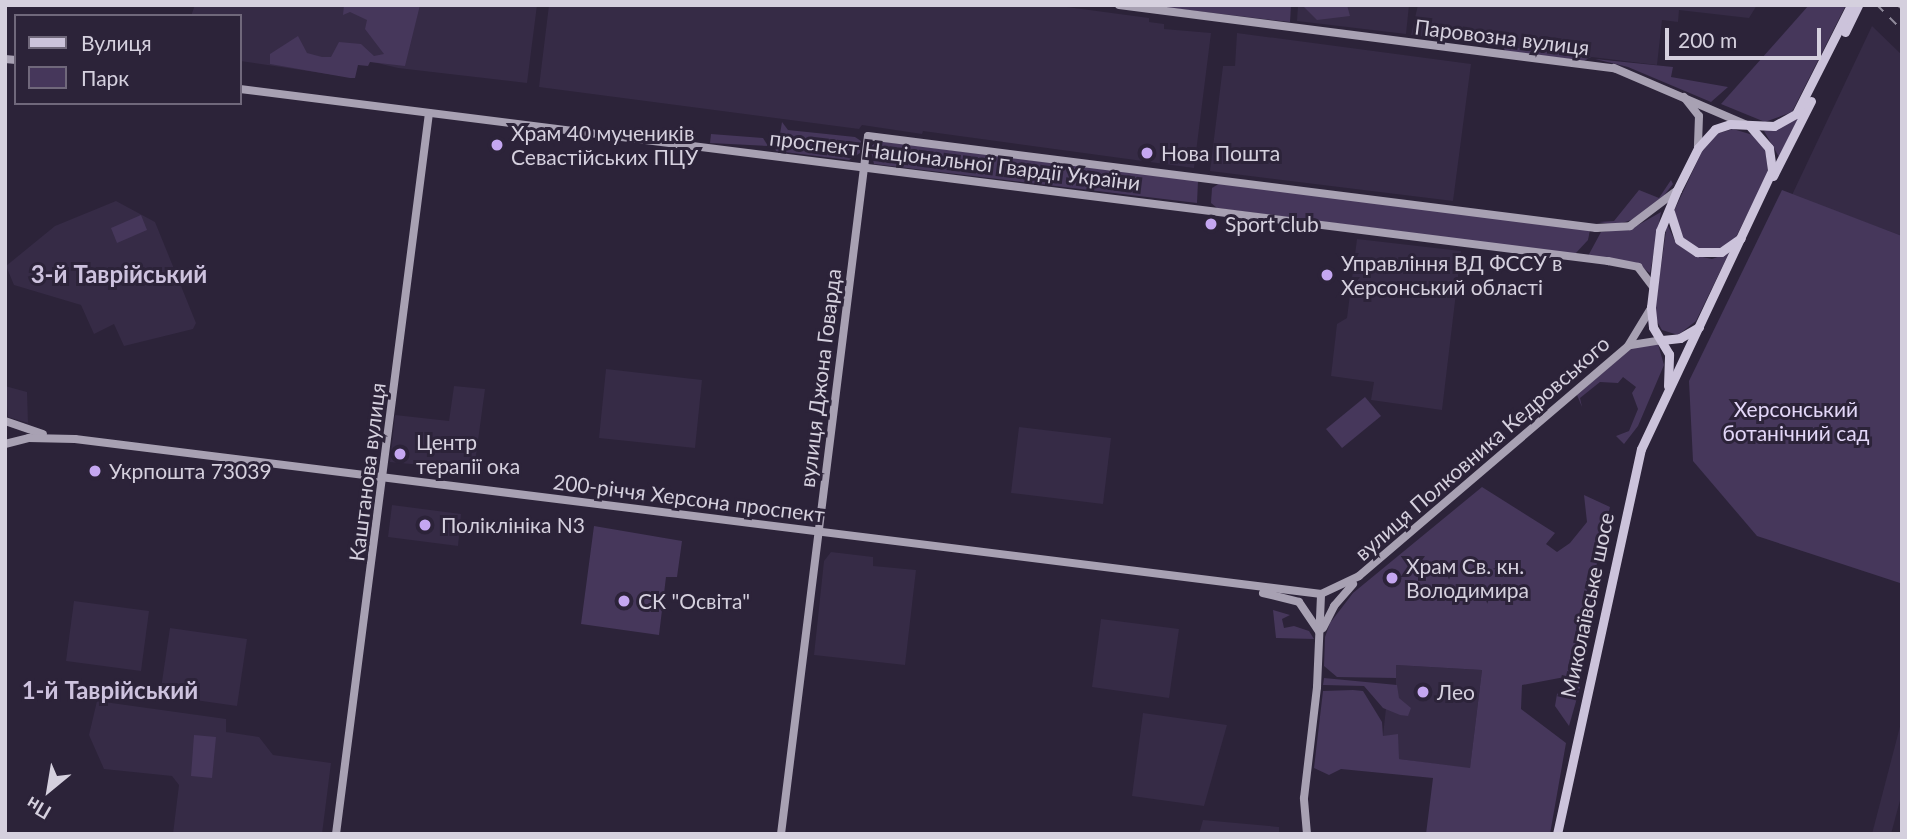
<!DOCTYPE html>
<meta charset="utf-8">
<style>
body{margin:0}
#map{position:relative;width:1907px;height:839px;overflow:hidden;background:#2c2339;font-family:Lato,sans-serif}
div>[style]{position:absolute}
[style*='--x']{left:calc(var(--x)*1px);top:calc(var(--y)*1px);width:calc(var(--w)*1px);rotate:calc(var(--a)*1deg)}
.built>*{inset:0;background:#362b46}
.green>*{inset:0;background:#46375b}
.secondary>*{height:8px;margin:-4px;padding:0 4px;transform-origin:4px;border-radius:4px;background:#a8a1b3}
.primary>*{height:9px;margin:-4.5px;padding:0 4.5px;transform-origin:4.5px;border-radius:4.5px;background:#ccc3db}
.rail>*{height:2px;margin-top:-1px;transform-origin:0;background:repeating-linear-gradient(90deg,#908a9b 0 9px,transparent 0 18px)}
.dots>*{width:19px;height:19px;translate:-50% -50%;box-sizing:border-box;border:4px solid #2c2339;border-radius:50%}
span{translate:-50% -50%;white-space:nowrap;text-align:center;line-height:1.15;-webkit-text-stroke:6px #2c2339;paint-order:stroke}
.street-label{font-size:21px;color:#d5d0de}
.poi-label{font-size:21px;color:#d5d0de}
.left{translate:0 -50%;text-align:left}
.park-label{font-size:21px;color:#e3d7f8}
.quarter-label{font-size:24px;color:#cdc2de;font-weight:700}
.frame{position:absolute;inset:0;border:7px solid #d5d0de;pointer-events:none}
.legend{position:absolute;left:14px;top:14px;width:228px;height:91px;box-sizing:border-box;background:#2c2339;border:2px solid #70687b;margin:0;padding:9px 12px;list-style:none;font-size:21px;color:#d5d0de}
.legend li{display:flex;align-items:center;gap:14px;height:35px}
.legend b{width:35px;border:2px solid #70687b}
.north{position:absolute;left:14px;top:755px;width:70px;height:70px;-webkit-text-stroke:5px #2c2339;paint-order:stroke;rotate:210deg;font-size:19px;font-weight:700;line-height:28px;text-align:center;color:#d5d0de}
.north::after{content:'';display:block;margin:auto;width:24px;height:32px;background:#d5d0de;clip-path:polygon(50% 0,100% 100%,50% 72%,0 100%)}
.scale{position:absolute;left:1665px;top:28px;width:156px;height:32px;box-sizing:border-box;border:4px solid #d5d0de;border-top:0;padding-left:9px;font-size:21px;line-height:24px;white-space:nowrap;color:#d5d0de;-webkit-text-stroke:5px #2c2339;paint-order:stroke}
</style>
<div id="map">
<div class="built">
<i style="clip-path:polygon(195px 5px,537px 5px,527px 83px,398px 68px,339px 54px,335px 75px,240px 61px,240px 16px,191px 16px)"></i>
<i style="clip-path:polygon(549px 5px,1052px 5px,1149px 18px,1149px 22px,1164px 24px,1164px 29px,1211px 33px,1194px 168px,923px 131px,922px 134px,862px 125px,859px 129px,539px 87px)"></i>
<i style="clip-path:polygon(1298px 5px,1409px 5px,1406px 34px,1297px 21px)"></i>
<i style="clip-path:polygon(1418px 5px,1757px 5px,1749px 18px,1679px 10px,1678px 22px,1662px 20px,1657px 65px,1411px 35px)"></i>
<i style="clip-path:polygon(1872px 26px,1902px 55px,1902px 236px,1792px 195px)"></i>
<i style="clip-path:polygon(1237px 33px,1471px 64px,1453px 201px,1210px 171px,1223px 66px,1235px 66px)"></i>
<i style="clip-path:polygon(116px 201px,155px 222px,196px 323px,193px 329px,124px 346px,114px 324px,94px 334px,81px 305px,14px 285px,6px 266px,55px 226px)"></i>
<i style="clip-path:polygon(1357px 239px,1461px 251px,1442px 410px,1371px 400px,1374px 382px,1331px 376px,1337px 324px,1347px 318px)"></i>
<i style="clip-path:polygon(606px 369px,702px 380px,695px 448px,599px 438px)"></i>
<i style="clip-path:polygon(5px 386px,27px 392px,28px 423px,8px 417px)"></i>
<i style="clip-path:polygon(454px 386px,485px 389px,474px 470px,390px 462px,395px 415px,449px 421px)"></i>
<i style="clip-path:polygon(1019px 427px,1111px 438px,1103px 504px,1011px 493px)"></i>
<i style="clip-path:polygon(392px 505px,461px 514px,458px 546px,388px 537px)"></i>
<i style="clip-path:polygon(831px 552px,873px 557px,873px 566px,916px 570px,905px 665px,814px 655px,824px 561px)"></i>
<i style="clip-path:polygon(74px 601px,149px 611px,141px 671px,66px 661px)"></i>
<i style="clip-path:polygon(1101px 619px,1179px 629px,1169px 698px,1092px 687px)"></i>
<i style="clip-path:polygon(170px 628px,247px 639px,237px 706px,160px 695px)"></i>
<i style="clip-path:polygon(1396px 665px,1482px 670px,1470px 769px,1399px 759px,1383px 736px,1386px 708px,1396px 710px)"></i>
<i style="clip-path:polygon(97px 701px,226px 719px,226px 732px,259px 737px,273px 755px,331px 763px,322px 834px,173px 834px,179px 785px,172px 776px,104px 769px,89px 735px)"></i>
<i style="clip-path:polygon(1143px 713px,1227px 725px,1204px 806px,1132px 796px)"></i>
<i style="clip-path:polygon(1902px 719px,1902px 793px,1891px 834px,1872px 834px)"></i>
<i style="clip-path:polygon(1203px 820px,1279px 827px,1279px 834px,1199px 834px)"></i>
</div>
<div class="green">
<i style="clip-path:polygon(344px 5px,420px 5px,405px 66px,370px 62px,368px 66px,358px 65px,355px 78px,350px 78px,270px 64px,270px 54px,298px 36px,307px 53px,322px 57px,331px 57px,339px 42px,361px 44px,374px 56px,384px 54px,365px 29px,367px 20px,350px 12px,343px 15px)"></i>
<i style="clip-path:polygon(1146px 5px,1291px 5px,1290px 22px)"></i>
<i style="clip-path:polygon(1302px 5px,1347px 5px,1350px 16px,1317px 20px)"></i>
<i style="clip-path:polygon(1809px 5px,1846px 5px,1792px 112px,1765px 122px,1721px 104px)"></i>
<i style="clip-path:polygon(1503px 46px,1591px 57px,1584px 61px,1505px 51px)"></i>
<i style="clip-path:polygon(1595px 59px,1673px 67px,1671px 77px,1728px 87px,1711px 102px,1628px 67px)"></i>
<i style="clip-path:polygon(1799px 118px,1779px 157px,1764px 131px)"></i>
<i style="clip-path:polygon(782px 122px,788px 130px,855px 137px,861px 141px,860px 153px,849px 160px,776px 151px,773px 142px,779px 140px)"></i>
<i style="clip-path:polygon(1733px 129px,1753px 135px,1765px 147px,1768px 173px,1734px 241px,1709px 253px,1685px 243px,1674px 211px,1704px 147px,1716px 134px)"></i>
<i style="clip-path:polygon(711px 134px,763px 138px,768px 146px,710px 143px)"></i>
<i style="clip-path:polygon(878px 141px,1198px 181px,1197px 203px,874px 164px,870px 147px)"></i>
<i style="clip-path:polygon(1671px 180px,1673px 184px,1662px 198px,1634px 219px,1616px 225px,1599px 222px,1614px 221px,1639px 190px,1659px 198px)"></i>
<i style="clip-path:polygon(1220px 183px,1590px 230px,1588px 240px,1575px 254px,1217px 208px,1211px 203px,1212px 188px)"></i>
<i style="clip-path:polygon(1782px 190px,1902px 236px,1900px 583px,1757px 536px,1693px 461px,1689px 381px)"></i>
<i style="clip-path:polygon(1661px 212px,1650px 273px,1636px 263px,1588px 256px,1601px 232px,1633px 228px)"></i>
<i style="clip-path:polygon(141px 215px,147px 230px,117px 243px,111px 228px)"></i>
<i style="clip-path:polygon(1667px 224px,1676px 243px,1693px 255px,1712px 259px,1729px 253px,1696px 321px,1678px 335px,1662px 330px,1654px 316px)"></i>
<i style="clip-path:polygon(1636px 344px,1658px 344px,1664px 365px,1638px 426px,1624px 444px,1616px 436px,1629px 431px,1638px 409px,1632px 393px,1636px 387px,1623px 377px,1618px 383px,1600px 382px,1580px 398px,1582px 407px,1577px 395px)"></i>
<i style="clip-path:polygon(1365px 397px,1381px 416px,1342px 448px,1326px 429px)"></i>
<i style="clip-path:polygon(1482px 487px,1555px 533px,1546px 544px,1557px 552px,1570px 543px,1587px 522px,1584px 495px,1610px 507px,1594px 576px,1585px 586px,1595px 610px,1580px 663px,1570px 676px,1522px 685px,1521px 709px,1566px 743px,1550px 834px,1426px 834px,1433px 778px,1341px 769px,1329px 775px,1314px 768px,1323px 691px,1353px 690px,1363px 691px,1382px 722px,1383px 736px,1398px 734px,1399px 759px,1470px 768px,1482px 670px,1396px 665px,1396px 678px,1337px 677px,1324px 666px,1325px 637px,1330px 623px,1353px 593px)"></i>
<i style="clip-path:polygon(594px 526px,682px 541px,677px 577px,666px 577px,659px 635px,581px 624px)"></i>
<i style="clip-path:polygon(1273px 610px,1290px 615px,1282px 619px,1284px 628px,1294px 626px,1309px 631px,1314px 639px,1276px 638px)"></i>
<i style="clip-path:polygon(1324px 678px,1397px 685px,1399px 698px,1411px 708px,1408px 716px,1400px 715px,1383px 708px,1364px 686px,1323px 685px)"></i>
<i style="clip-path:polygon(1574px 682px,1581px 684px,1569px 726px,1555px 706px,1557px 694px)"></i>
<i style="clip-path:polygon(194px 735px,216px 737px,212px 778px,191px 776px)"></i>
</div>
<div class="secondary">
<i style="--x:1119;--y:5;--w:499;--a:7.3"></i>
<i style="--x:1614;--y:68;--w:145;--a:23.2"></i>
<i style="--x:5;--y:59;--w:11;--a:5"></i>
<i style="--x:240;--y:89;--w:1379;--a:7.17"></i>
<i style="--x:1608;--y:261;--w:31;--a:11"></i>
<i style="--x:1638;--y:267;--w:25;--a:53"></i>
<i style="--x:1684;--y:97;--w:24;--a:52"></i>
<i style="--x:1699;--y:116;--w:31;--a:92"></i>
<i style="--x:1631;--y:345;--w:31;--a:-9"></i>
<i style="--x:5;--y:421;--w:40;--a:18.9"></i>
<i style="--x:5;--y:444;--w:25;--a:-14"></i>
<i style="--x:29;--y:438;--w:46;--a:1.2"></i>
<i style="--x:75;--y:439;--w:1256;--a:7.09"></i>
<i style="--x:1321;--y:594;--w:42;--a:-25.3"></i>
<i style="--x:1359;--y:576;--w:354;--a:-40.5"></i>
<i style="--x:1628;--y:346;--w:42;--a:-58.6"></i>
<i style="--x:1263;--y:593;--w:37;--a:14"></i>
<i style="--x:1299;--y:602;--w:36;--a:56"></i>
<i style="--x:1323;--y:628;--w:25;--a:-63"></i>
<i style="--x:1334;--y:606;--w:29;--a:-49"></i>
<i style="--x:336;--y:834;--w:727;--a:-82.65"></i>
<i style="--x:781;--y:834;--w:703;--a:-82.9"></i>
<i style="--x:868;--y:136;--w:734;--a:7.2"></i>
<i style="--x:1596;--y:228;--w:34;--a:-3"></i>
<i style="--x:1630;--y:226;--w:56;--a:-37.1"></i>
<i style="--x:1307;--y:834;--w:36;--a:-95"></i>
<i style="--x:1304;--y:798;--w:112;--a:-83.3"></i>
<i style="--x:1317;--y:687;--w:93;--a:-87.5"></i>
</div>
<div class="primary">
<i style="--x:1845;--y:32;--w:30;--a:-64"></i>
<i style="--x:1773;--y:176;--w:84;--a:-63.1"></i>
<i style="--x:1670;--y:212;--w:29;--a:72"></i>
<i style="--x:1679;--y:240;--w:22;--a:34"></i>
<i style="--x:1697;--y:252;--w:24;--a:0"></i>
<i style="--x:1721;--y:252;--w:24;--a:-35"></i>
<i style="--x:1662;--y:340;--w:18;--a:-6"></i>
<i style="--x:1680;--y:338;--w:22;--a:-30"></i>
<i style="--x:1668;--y:386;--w:32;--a:-88"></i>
<i style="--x:1669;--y:354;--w:31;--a:-121"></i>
<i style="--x:1653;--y:327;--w:20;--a:-96"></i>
<i style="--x:1651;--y:307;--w:77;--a:-83.2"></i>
<i style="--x:1660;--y:231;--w:44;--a:-67.5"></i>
<i style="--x:1677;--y:190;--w:47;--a:-63.4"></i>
<i style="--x:1698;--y:148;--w:25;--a:-48"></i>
<i style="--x:1715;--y:129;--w:16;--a:-18"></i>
<i style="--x:1730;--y:124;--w:44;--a:2.6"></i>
<i style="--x:1774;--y:126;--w:25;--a:-29"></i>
<i style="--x:1796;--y:114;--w:122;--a:-63.2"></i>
<i style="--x:1557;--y:834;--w:394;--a:-77.7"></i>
<i style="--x:1641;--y:449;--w:308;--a:-64.8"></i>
<i style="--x:1772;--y:170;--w:22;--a:-98"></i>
<i style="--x:1769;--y:148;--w:29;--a:-131"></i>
</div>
<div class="rail">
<i style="--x:1877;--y:5;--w:35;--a:45"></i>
<i style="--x:1897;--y:5;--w:6;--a:39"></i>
<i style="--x:1901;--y:834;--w:2;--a:-63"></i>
</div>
<div class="dots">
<i style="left:497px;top:145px;background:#c5a7f1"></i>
<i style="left:1147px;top:153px;background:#c5a7f1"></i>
<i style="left:1211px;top:224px;background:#c5a7f1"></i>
<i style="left:1327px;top:275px;background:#c5a7f1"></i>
<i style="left:400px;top:454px;background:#c5a7f1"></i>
<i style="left:95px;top:471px;background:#c5a7f1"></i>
<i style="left:425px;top:525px;background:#c5a7f1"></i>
<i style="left:1392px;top:578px;background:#c5a7f1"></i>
<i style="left:624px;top:601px;background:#c5a7f1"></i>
<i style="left:1423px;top:692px;background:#c5a7f1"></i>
</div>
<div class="street-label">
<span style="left:1502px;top:37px;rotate:7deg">Паровозна вулиця</span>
<span style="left:955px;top:160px;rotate:7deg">проспект Національної Гвардії України</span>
<span style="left:820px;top:378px;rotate:-83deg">вулиця Джона Говарда</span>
<span style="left:1482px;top:448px;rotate:-41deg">вулиця Полковника Кедровського</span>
<span style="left:367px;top:472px;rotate:-83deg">Каштанова вулиця</span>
<span style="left:689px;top:498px;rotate:7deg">200-річчя Херсона проспект</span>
<span style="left:1587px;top:605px;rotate:-78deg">Миколаївське шосе</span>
</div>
<div class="poi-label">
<span class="left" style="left:511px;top:145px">Храм 40 мучеників<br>Севастійських ПЦУ</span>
<span class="left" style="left:1161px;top:153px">Нова Пошта</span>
<span class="left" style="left:1225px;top:224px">Sport club</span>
<span class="left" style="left:1341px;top:275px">Управління ВД ФССУ в<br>Херсонський області</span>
<span class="left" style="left:416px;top:454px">Центр<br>терапії ока</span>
<span class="left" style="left:109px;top:471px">Укрпошта 73039</span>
<span class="left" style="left:441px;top:525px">Поліклініка N3</span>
<span class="left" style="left:1406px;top:578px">Храм Св. кн.<br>Володимира</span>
<span class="left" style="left:638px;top:601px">СК "Освіта"</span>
<span class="left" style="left:1437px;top:692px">Лео</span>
</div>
<div class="park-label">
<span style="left:1796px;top:421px">Херсонський<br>ботанічний сад</span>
</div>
<div class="quarter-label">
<span style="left:119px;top:274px">3-й Таврійський</span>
<span style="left:110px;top:690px">1-й Таврійський</span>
</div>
<div class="frame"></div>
<ul class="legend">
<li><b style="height:9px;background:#ccc3db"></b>Вулиця</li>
<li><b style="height:19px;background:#46375b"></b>Парк</li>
</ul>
<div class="north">Пн</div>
<div class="scale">200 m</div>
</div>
